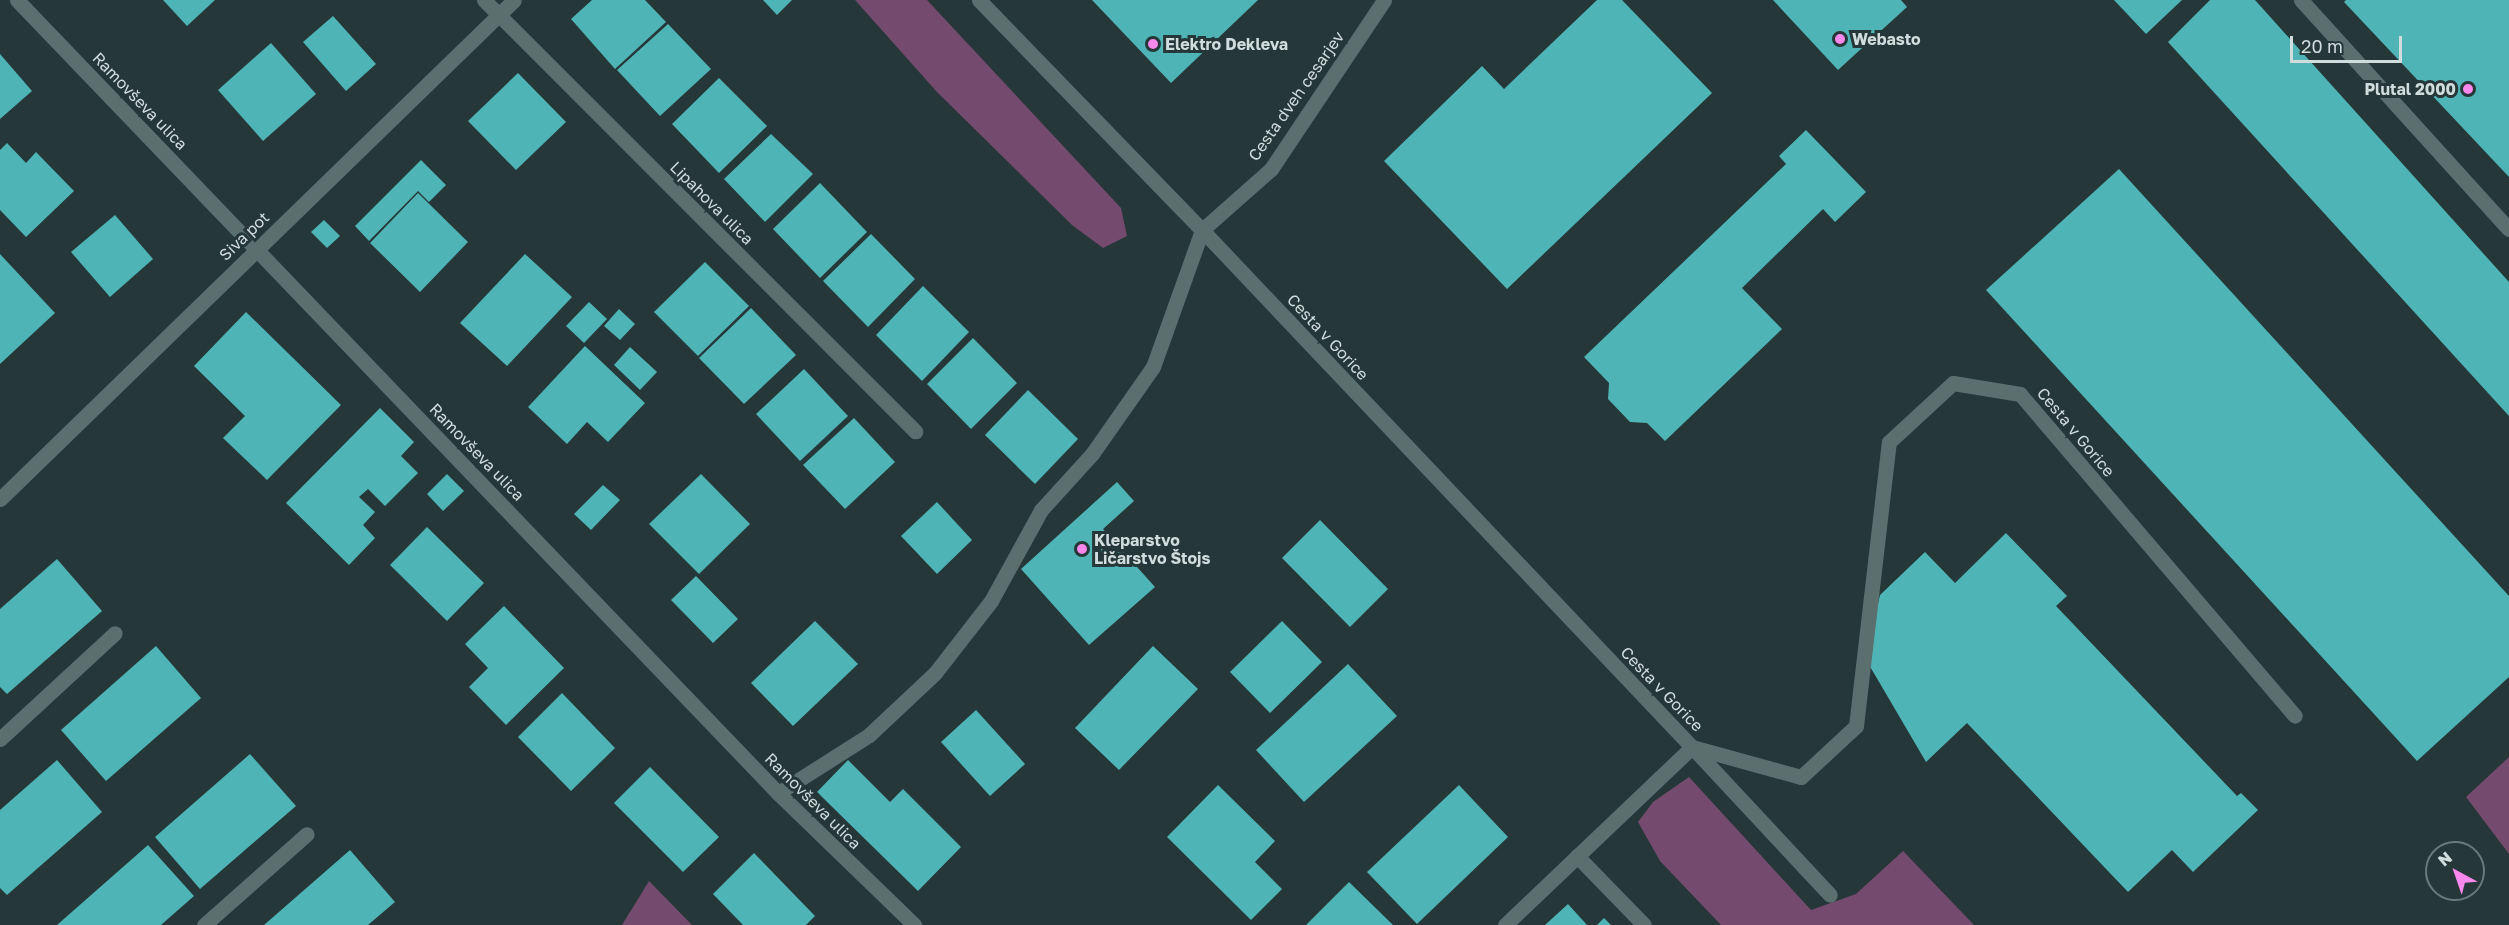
<!DOCTYPE html>
<meta charset="utf-8">
<style>
body{margin:0}
#map{position:relative;width:2509px;height:925px;overflow:hidden;background:#253738;font-family:"Golos Text",sans-serif}
div>[style]{position:absolute}
[style*='--x']{left:calc(var(--x)*1px);top:calc(var(--y)*1px);width:calc(var(--w)*1px);rotate:calc(var(--a)*1deg)}
.green>*{inset:0;background:#744b6e}
.building>*{inset:0;background:#4fb4b6}
.lane>*{height:15px;margin:-7.5px;padding:0 7.5px;transform-origin:7.5px;border-radius:7.5px;background:#5b6f6f}
.street>*{height:15px;margin:-7.5px;padding:0 7.5px;transform-origin:7.5px;border-radius:7.5px;background:#5b6f6f}
.secondary>*{height:15px;margin:-7.5px;padding:0 7.5px;transform-origin:7.5px;border-radius:7.5px;background:#5b6f6f}
.dots>*{width:16px;height:16px;translate:-50% -50%;box-sizing:border-box;border:3px solid #253738;border-radius:50%}
span{translate:-50% -50%;white-space:nowrap;text-align:center;line-height:1.15;-webkit-text-stroke:6px #253738;paint-order:stroke}
.poi-label{font-size:16px;color:#d1dcdc;font-weight:700}
.left{translate:0 -50%;text-align:left}
.right{translate:-100% -50%;text-align:right}
.street-label{font-size:16px;color:#d1dcdc}
.north{position:absolute;left:2425px;top:841px;width:60px;height:60px;box-sizing:border-box;background:#253738;border:2px solid #6a797a;border-radius:50%;rotate:320deg;font-size:16px;font-weight:700;line-height:24px;text-align:center;color:#d1dcdc}
.north::after{content:'';display:block;margin:auto;width:21px;height:27px;background:#f888eb;clip-path:polygon(50% 0,100% 100%,50% 72%,0 100%)}
.scale{position:absolute;left:2290px;top:36px;width:112px;height:27px;box-sizing:border-box;border:3px solid #d1dcdc;border-top:0;padding-left:8px;font-size:18px;line-height:21px;white-space:nowrap;color:#d1dcdc;-webkit-text-stroke:4px #253738;paint-order:stroke}
</style>
<div id="map">
<div class="green">
<i style="clip-path:polygon(855px 0,927px 0,1121px 208px,1127px 236px,1103px 248px,1072px 225px,937px 92px)"></i>
<i style="clip-path:polygon(2509px 757px,2509px 854px,2466px 797px)"></i>
<i style="clip-path:polygon(1689px 777px,1811px 910px,1856px 894px,1903px 851px,1974px 925px,1721px 925px,1660px 861px,1638px 822px,1653px 802px)"></i>
<i style="clip-path:polygon(649px 881px,692px 925px,622px 925px)"></i>
</div>
<div class="building">
<i style="clip-path:polygon(163px 0,215px 0,187px 26px)"></i>
<i style="clip-path:polygon(592px 0,645px 0,666px 22px,615px 69px,571px 19px)"></i>
<i style="clip-path:polygon(763px 0,792px 0,777px 15px)"></i>
<i style="clip-path:polygon(1092px 0,1258px 0,1171px 83px)"></i>
<i style="clip-path:polygon(1597px 0,1622px 0,1712px 93px,1507px 289px,1384px 161px,1482px 66px,1504px 89px)"></i>
<i style="clip-path:polygon(1773px 0,1901px 0,1907px 7px,1838px 70px)"></i>
<i style="clip-path:polygon(2114px 0,2182px 0,2146px 34px)"></i>
<i style="clip-path:polygon(2210px 0,2255px 0,2509px 282px,2509px 416px,2168px 42px)"></i>
<i style="clip-path:polygon(2346px 0,2509px 0,2509px 177px,2344px 2px)"></i>
<i style="clip-path:polygon(333px 16px,376px 64px,346px 91px,303px 42px)"></i>
<i style="clip-path:polygon(668px 24px,711px 69px,660px 116px,617px 70px)"></i>
<i style="clip-path:polygon(271px 43px,316px 94px,263px 141px,218px 90px)"></i>
<i style="clip-path:polygon(0 54px,32px 91px,0 119px)"></i>
<i style="clip-path:polygon(518px 73px,566px 122px,516px 170px,468px 121px)"></i>
<i style="clip-path:polygon(719px 78px,767px 126px,719px 173px,672px 124px)"></i>
<i style="clip-path:polygon(1806px 130px,1866px 192px,1835px 222px,1823px 209px,1742px 288px,1782px 329px,1665px 441px,1647px 423px,1630px 422px,1608px 399px,1609px 383px,1584px 357px,1786px 164px,1779px 156px)"></i>
<i style="clip-path:polygon(771px 134px,813px 174px,765px 222px,724px 179px)"></i>
<i style="clip-path:polygon(7px 143px,26px 163px,36px 152px,74px 191px,26px 237px,0 210px,0 150px)"></i>
<i style="clip-path:polygon(421px 160px,446px 185px,429px 202px,418px 191px,369px 241px,355px 226px)"></i>
<i style="clip-path:polygon(2119px 169px,2509px 596px,2509px 677px,2417px 761px,1986px 290px)"></i>
<i style="clip-path:polygon(820px 183px,867px 232px,820px 278px,773px 229px)"></i>
<i style="clip-path:polygon(418px 193px,468px 242px,420px 292px,370px 243px)"></i>
<i style="clip-path:polygon(115px 215px,153px 259px,110px 297px,71px 252px)"></i>
<i style="clip-path:polygon(324px 220px,340px 236px,327px 248px,311px 232px)"></i>
<i style="clip-path:polygon(871px 234px,915px 279px,868px 327px,823px 281px)"></i>
<i style="clip-path:polygon(0 254px,55px 313px,0 364px)"></i>
<i style="clip-path:polygon(525px 254px,572px 297px,507px 366px,460px 323px)"></i>
<i style="clip-path:polygon(705px 262px,749px 306px,698px 356px,654px 312px)"></i>
<i style="clip-path:polygon(923px 286px,969px 332px,922px 381px,876px 335px)"></i>
<i style="clip-path:polygon(589px 302px,607px 319px,584px 343px,566px 326px)"></i>
<i style="clip-path:polygon(751px 308px,796px 355px,744px 404px,699px 358px)"></i>
<i style="clip-path:polygon(619px 309px,635px 324px,620px 340px,604px 326px)"></i>
<i style="clip-path:polygon(246px 312px,341px 405px,267px 480px,223px 438px,245px 416px,194px 366px)"></i>
<i style="clip-path:polygon(973px 338px,1017px 383px,971px 429px,927px 384px)"></i>
<i style="clip-path:polygon(585px 346px,645px 403px,608px 442px,587px 422px,567px 444px,528px 407px)"></i>
<i style="clip-path:polygon(630px 347px,657px 372px,640px 390px,614px 365px)"></i>
<i style="clip-path:polygon(804px 369px,848px 416px,800px 461px,756px 414px)"></i>
<i style="clip-path:polygon(1028px 390px,1078px 439px,1035px 484px,985px 435px)"></i>
<i style="clip-path:polygon(380px 408px,414px 442px,401px 456px,418px 473px,385px 506px,368px 489px,359px 497px,375px 512px,363px 525px,375px 538px,349px 565px,286px 503px)"></i>
<i style="clip-path:polygon(854px 418px,895px 462px,845px 509px,803px 465px)"></i>
<i style="clip-path:polygon(447px 474px,464px 491px,443px 511px,427px 494px)"></i>
<i style="clip-path:polygon(701px 474px,750px 524px,699px 574px,649px 524px)"></i>
<i style="clip-path:polygon(1117px 482px,1134px 501px,1103px 529px,1155px 587px,1089px 645px,1021px 569px)"></i>
<i style="clip-path:polygon(603px 485px,620px 500px,591px 530px,574px 514px)"></i>
<i style="clip-path:polygon(937px 502px,972px 540px,937px 574px,901px 536px)"></i>
<i style="clip-path:polygon(1320px 520px,1388px 589px,1350px 627px,1282px 558px)"></i>
<i style="clip-path:polygon(427px 527px,484px 583px,447px 621px,390px 565px)"></i>
<i style="clip-path:polygon(2006px 533px,2067px 596px,2056px 606px,2237px 796px,2241px 793px,2258px 810px,2193px 872px,2172px 850px,2128px 892px,1967px 723px,1926px 762px,1865px 658px,1880px 595px,1925px 552px,1955px 583px)"></i>
<i style="clip-path:polygon(57px 559px,102px 611px,7px 694px,0 687px,0 609px)"></i>
<i style="clip-path:polygon(696px 576px,738px 619px,713px 643px,671px 600px)"></i>
<i style="clip-path:polygon(504px 606px,564px 668px,506px 725px,469px 687px,488px 668px,465px 644px)"></i>
<i style="clip-path:polygon(815px 621px,858px 664px,793px 726px,751px 683px)"></i>
<i style="clip-path:polygon(1282px 621px,1322px 662px,1270px 713px,1230px 672px)"></i>
<i style="clip-path:polygon(156px 646px,201px 698px,106px 781px,61px 730px)"></i>
<i style="clip-path:polygon(1153px 646px,1198px 689px,1119px 770px,1075px 728px)"></i>
<i style="clip-path:polygon(1348px 664px,1397px 716px,1304px 802px,1256px 750px)"></i>
<i style="clip-path:polygon(562px 693px,615px 748px,571px 791px,518px 737px)"></i>
<i style="clip-path:polygon(976px 710px,1025px 764px,990px 796px,941px 742px)"></i>
<i style="clip-path:polygon(250px 754px,296px 806px,200px 889px,155px 837px)"></i>
<i style="clip-path:polygon(57px 760px,102px 812px,7px 895px,0 888px,0 810px)"></i>
<i style="clip-path:polygon(848px 760px,890px 802px,903px 789px,961px 847px,918px 891px,817px 792px)"></i>
<i style="clip-path:polygon(650px 767px,719px 837px,683px 872px,614px 803px)"></i>
<i style="clip-path:polygon(1218px 785px,1275px 841px,1255px 862px,1282px 889px,1251px 920px,1167px 837px)"></i>
<i style="clip-path:polygon(1459px 785px,1508px 837px,1417px 924px,1367px 872px)"></i>
<i style="clip-path:polygon(148px 845px,194px 896px,161px 925px,57px 925px)"></i>
<i style="clip-path:polygon(350px 850px,395px 902px,368px 925px,264px 925px)"></i>
<i style="clip-path:polygon(754px 853px,815px 916px,806px 925px,743px 925px,713px 894px)"></i>
<i style="clip-path:polygon(1349px 882px,1393px 925px,1306px 925px)"></i>
<i style="clip-path:polygon(1568px 904px,1587px 925px,1545px 925px)"></i>
<i style="clip-path:polygon(1604px 918px,1611px 925px,1597px 925px)"></i>
</div>
<div class="lane">
<i style="--x:2301;--y:0;--w:309;--a:47.8"></i>
<i style="--x:1692;--y:747;--w:202;--a:47"></i>
<i style="--x:1577;--y:856;--w:96;--a:45.8"></i>
</div>
<div class="street">
<i style="--x:17;--y:0;--w:1099;--a:46.18"></i>
<i style="--x:778;--y:793;--w:190;--a:44.1"></i>
<i style="--x:484;--y:0;--w:610;--a:45"></i>
<i style="--x:0;--y:499;--w:716;--a:-44.15"></i>
<i style="--x:0;--y:739;--w:156;--a:-42.7"></i>
<i style="--x:778;--y:793;--w:108;--a:-32.5"></i>
<i style="--x:869;--y:735;--w:91;--a:-43.2"></i>
<i style="--x:935;--y:673;--w:91;--a:-52.1"></i>
<i style="--x:991;--y:601;--w:104;--a:-61.2"></i>
<i style="--x:1041;--y:510;--w:76;--a:-47.7"></i>
<i style="--x:1092;--y:454;--w:106;--a:-55"></i>
<i style="--x:1153;--y:367;--w:145;--a:-70.3"></i>
<i style="--x:1202;--y:230;--w:712;--a:46.54"></i>
<i style="--x:1692;--y:747;--w:113;--a:15.4"></i>
<i style="--x:1801;--y:777;--w:75;--a:-42.8"></i>
<i style="--x:1856;--y:726;--w:286;--a:-83.4"></i>
<i style="--x:1889;--y:442;--w:87;--a:-42.7"></i>
<i style="--x:1953;--y:383;--w:68;--a:9.3"></i>
<i style="--x:2020;--y:394;--w:423;--a:49.5"></i>
<i style="--x:204;--y:925;--w:137;--a:-41.5"></i>
<i style="--x:1505;--y:925;--w:258;--a:-43.6"></i>
</div>
<div class="secondary">
<i style="--x:979;--y:0;--w:320;--a:45.9"></i>
<i style="--x:1202;--y:230;--w:92;--a:-41.5"></i>
<i style="--x:1271;--y:169;--w:203;--a:-56.2"></i>
</div>
<div class="dots">
<i style="left:1840px;top:39px;background:#f888eb"></i>
<i style="left:1153px;top:44px;background:#f888eb"></i>
<i style="left:2468px;top:89px;background:#f888eb"></i>
<i style="left:1082px;top:549px;background:#f888eb"></i>
</div>
<div class="poi-label">
<span class="left" style="left:1852px;top:39px">Webasto</span>
<span class="left" style="left:1165px;top:44px">Elektro Dekleva</span>
<span class="right" style="left:2456px;top:89px">Plutal 2000</span>
<span class="left" style="left:1094px;top:549px">Kleparstvo<br>Ličarstvo Štojs</span>
</div>
<div class="street-label">
<span style="left:1296px;top:96px;rotate:-55deg">Cesta dveh cesarjev</span>
<span style="left:140px;top:101px;rotate:46deg">Ramovševa ulica</span>
<span style="left:712px;top:203px;rotate:45deg">Lipahova ulica</span>
<span style="left:244px;top:236px;rotate:-44deg">Siva pot</span>
<span style="left:1328px;top:337px;rotate:47deg">Cesta v Gorice</span>
<span style="left:2076px;top:432px;rotate:50deg">Cesta v Gorice</span>
<span style="left:477px;top:452px;rotate:46deg">Ramovševa ulica</span>
<span style="left:1662px;top:689px;rotate:46deg">Cesta v Gorice</span>
<span style="left:813px;top:801px;rotate:45deg">Ramovševa ulica</span>
</div>
<div class="north">N</div>
<div class="scale">20 m</div>
</div>
